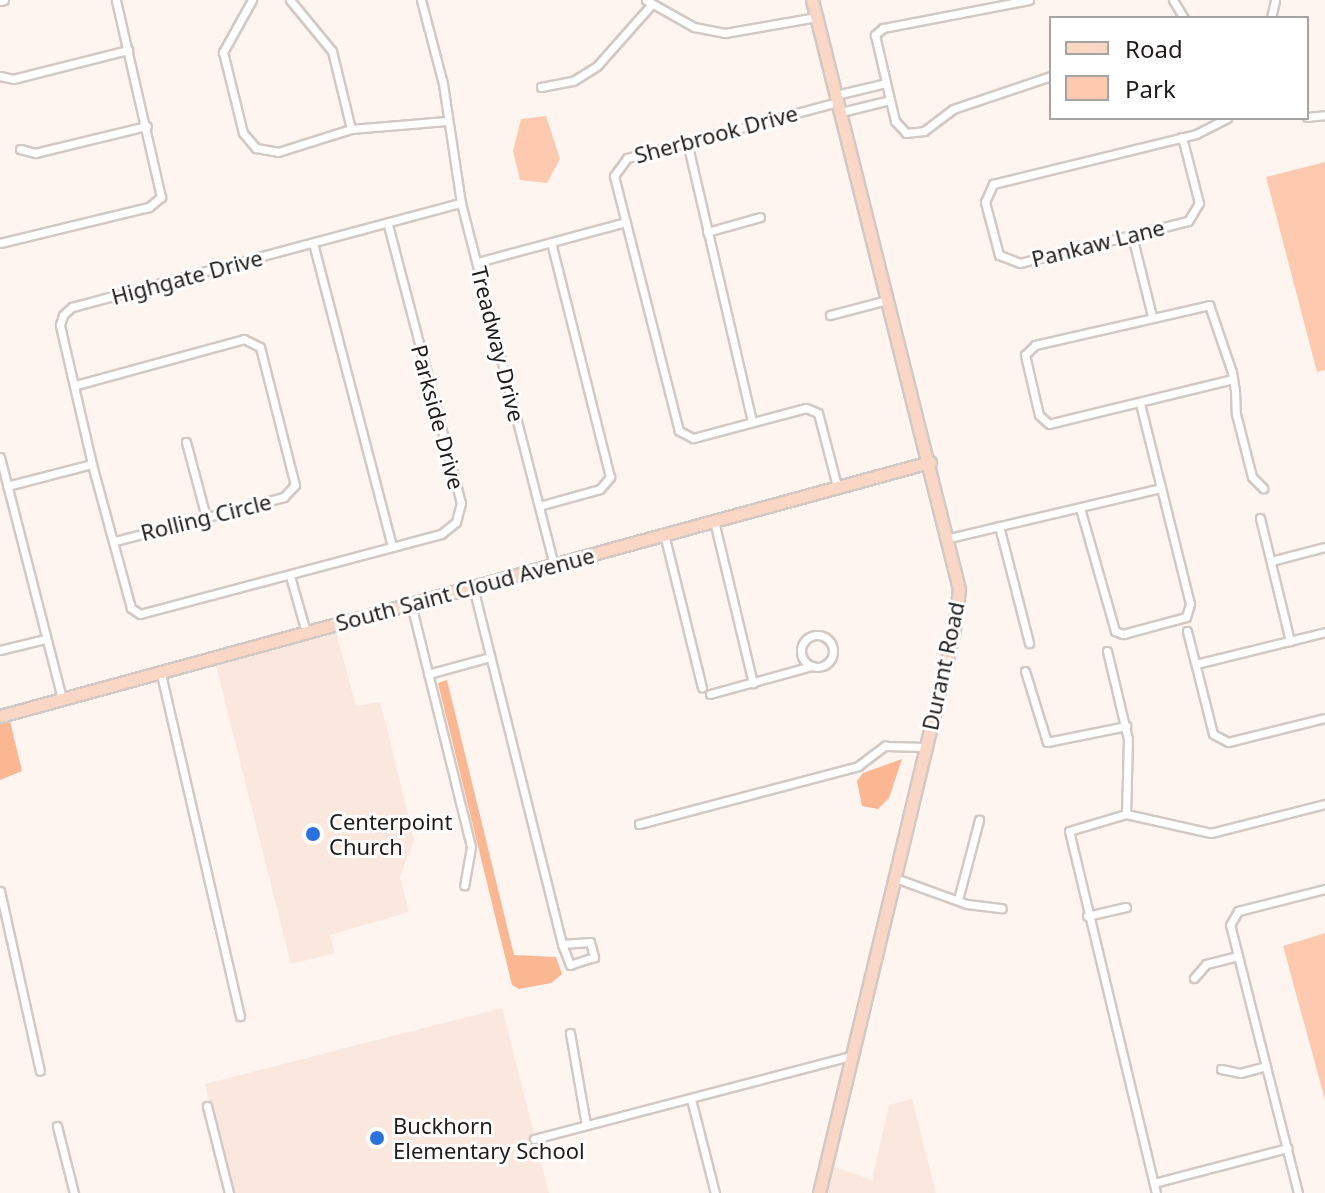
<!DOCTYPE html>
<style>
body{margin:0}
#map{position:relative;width:1325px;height:1193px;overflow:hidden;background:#fef4f0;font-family:"Noto Sans",sans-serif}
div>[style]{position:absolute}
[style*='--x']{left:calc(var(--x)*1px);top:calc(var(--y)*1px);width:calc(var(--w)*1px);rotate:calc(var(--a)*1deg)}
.built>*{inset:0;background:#fae8df}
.green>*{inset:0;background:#fdcab0}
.water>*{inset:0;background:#fbb692}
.roads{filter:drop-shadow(2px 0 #d2c9c4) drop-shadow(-2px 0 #d2c9c4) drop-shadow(0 2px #d2c9c4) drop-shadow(0 -2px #d2c9c4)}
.street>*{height:7px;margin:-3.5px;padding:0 3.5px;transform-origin:3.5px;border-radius:3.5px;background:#fff}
.street>.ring{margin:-3.5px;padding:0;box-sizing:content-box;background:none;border:7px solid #fff;border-radius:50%}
.secondary>*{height:11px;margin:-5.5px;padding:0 5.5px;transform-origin:5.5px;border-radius:5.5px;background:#f9d7c4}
.dots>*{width:22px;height:22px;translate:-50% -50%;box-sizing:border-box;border:4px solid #fff;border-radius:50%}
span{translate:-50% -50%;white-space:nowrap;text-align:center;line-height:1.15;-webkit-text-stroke:6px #fff;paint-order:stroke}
.street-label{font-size:22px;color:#1f1c1a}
.poi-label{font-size:22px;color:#1f1c1a}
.left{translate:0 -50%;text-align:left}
.legend{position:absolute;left:1049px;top:16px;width:260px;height:104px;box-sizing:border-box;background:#fff;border:2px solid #a5a4a3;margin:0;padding:10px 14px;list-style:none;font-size:24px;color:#1f1c1a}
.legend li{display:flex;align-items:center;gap:16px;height:40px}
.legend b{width:40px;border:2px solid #a5a4a3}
</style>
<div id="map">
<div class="built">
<i style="clip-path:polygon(335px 628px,356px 706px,380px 702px,388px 732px,414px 840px,400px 877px,409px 912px,330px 935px,335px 953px,291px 964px,215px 662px)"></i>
<i style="clip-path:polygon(502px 1008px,549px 1193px,232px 1193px,205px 1084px)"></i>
<i style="clip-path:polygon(912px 1099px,936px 1193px,823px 1193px,829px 1165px,872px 1180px,889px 1105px)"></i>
</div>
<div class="green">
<i style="clip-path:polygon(546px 116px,560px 159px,547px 183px,520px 180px,513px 151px,521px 119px)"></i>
<i style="clip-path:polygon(1325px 162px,1325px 370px,1317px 372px,1266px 177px)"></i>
<i style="clip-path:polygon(1325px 933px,1325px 1100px,1283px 946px)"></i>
</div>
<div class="water">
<i style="clip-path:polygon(447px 680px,514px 955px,556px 957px,562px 974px,551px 983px,519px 989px,512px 985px,438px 683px)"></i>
<i style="clip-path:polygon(9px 717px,22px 771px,0 780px,0 724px)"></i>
<i style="clip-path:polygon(902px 759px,889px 798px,878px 809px,862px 806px,857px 781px,863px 773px)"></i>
</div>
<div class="roads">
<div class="street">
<i style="--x:252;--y:0;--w:60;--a:119.1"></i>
<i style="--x:223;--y:52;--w:83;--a:76.1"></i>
<i style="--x:243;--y:133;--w:20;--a:49"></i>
<i style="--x:256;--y:148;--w:22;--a:10"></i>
<i style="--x:278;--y:152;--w:77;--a:-17.5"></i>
<i style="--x:351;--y:129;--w:96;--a:-4.8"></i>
<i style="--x:290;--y:0;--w:66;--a:50.5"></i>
<i style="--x:332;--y:51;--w:80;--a:76.3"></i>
<i style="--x:421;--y:0;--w:87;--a:75.3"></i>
<i style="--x:443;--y:84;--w:120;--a:81.4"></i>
<i style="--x:461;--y:203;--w:374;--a:75.6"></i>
<i style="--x:646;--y:0;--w:55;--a:29.4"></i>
<i style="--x:694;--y:27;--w:32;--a:11"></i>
<i style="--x:725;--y:33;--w:93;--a:-9.9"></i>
<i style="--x:1029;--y:0;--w:149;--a:169.1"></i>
<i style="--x:883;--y:28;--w:11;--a:139"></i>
<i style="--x:875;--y:35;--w:88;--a:76.9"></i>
<i style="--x:895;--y:121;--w:16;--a:47"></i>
<i style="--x:906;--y:133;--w:18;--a:-6"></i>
<i style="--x:924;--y:131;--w:36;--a:-37"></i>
<i style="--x:953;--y:109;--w:103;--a:-18.6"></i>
<i style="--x:1173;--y:0;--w:21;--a:59"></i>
<i style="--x:0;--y:1;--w:4;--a:-14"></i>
<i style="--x:1271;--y:18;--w:18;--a:-77"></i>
<i style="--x:0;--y:76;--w:13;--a:13"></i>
<i style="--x:13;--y:79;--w:119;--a:-14.2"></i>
<i style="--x:541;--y:87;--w:33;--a:-11"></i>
<i style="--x:573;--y:81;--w:28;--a:-32"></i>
<i style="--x:597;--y:66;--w:81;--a:-48.5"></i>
<i style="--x:836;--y:95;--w:51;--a:-13.5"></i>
<i style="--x:841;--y:112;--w:50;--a:-13.8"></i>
<i style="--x:1307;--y:117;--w:18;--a:-6"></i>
<i style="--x:1182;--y:137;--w:68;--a:75.6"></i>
<i style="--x:1199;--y:203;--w:21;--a:121"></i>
<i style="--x:1188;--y:221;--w:173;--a:166"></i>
<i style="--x:1020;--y:263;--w:22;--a:-159"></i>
<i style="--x:999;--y:255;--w:55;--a:-104.8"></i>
<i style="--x:985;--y:202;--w:20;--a:-66"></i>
<i style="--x:993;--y:184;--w:209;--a:-13.8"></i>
<i style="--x:1196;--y:134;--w:35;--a:-27"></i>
<i style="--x:687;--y:142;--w:287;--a:76.9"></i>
<i style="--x:20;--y:149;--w:16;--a:15"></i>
<i style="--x:35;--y:153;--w:115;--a:-13.6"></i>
<i style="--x:388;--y:225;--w:287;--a:75.3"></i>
<i style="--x:461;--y:503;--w:20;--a:105"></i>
<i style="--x:456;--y:522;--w:19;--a:141"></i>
<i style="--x:441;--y:534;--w:311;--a:165.1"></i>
<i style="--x:140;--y:614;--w:11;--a:-146"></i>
<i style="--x:131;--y:608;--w:149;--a:-105.2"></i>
<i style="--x:92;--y:464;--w:143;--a:-103"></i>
<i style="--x:60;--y:325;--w:10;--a:-73"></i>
<i style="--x:63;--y:315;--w:12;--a:-42"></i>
<i style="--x:72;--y:307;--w:403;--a:-15"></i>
<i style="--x:707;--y:232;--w:55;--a:-15.8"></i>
<i style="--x:1132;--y:236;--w:82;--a:76"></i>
<i style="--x:0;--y:243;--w:153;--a:-13.6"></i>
<i style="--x:149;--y:207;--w:16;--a:-40"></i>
<i style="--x:161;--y:197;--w:202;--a:-102.9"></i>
<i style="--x:313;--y:243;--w:314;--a:75.4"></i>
<i style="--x:478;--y:262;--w:153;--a:-15.1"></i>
<i style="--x:830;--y:315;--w:59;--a:-14.7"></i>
<i style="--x:1233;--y:379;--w:189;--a:166.3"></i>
<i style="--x:1049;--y:424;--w:13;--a:-138"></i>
<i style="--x:1039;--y:415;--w:62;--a:-103.1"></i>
<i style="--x:1025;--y:355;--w:14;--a:-45"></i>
<i style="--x:1035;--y:345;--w:179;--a:-12.9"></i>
<i style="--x:1209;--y:305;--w:71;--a:71.1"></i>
<i style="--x:1232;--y:372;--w:18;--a:81"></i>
<i style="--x:1235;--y:390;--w:24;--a:88"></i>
<i style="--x:1236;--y:414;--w:65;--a:75.7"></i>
<i style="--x:1252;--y:477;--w:16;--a:45"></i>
<i style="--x:76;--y:385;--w:174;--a:-15.3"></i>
<i style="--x:244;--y:339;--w:18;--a:27"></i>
<i style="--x:260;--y:347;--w:142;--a:75.8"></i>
<i style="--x:295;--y:485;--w:16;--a:133"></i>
<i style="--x:284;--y:497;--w:175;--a:165.4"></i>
<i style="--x:186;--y:442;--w:78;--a:75.1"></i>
<i style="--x:0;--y:457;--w:250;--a:75.6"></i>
<i style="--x:7;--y:486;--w:88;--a:-14.5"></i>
<i style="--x:837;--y:486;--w:75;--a:-104.6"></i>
<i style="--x:818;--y:413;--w:13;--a:-157"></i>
<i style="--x:806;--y:408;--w:117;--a:165.1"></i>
<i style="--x:693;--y:438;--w:16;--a:-153"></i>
<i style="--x:679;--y:431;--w:263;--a:-104.3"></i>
<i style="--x:614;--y:176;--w:22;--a:-54"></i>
<i style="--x:627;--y:158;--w:218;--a:-14.9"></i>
<i style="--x:539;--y:506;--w:63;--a:-15.6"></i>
<i style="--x:600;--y:489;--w:16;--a:-50"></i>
<i style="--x:610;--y:477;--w:242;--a:-104.1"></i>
<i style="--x:1080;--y:508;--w:128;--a:74.1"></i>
<i style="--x:1115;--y:631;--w:9;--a:21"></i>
<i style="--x:1123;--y:634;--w:65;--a:-15.1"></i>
<i style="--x:1186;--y:617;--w:14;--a:-73"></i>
<i style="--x:1190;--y:604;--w:207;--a:-104"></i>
<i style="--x:1260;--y:518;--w:127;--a:76.3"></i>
<i style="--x:714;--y:521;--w:167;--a:76.5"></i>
<i style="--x:999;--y:526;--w:121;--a:75.6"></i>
<i style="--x:664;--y:534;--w:158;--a:76.1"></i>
<i style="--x:949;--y:538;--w:218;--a:-13.3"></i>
<i style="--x:1271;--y:561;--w:56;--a:-14.5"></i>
<i style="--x:290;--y:576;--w:58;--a:74.1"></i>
<i style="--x:473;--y:587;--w:368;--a:76"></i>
<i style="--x:562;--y:944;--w:28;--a:-4"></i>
<i style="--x:590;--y:942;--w:16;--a:75"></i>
<i style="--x:594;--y:957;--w:25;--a:162"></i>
<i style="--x:570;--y:965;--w:22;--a:-111"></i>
<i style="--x:411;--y:604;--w:250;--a:76.1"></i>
<i style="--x:471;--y:847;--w:39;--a:100"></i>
<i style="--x:1187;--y:631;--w:106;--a:75.8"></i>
<i style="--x:1213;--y:734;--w:17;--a:28"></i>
<i style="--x:1228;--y:742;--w:100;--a:-13.9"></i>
<i class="ring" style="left:801px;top:635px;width:25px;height:25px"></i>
<i style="--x:0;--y:650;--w:46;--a:-13.7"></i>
<i style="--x:1107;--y:651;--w:90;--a:76.6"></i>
<i style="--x:1128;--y:739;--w:75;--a:91.5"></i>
<i style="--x:1196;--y:664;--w:133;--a:-13.9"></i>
<i style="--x:1025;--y:671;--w:74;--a:72.8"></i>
<i style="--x:1047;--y:742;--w:81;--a:-11.4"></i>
<i style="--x:161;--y:674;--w:351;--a:77"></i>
<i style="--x:428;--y:674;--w:64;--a:-15.3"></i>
<i style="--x:710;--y:694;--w:106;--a:-15.4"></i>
<i style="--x:639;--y:824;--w:227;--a:-14.8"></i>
<i style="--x:858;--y:766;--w:34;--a:-37"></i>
<i style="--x:885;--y:746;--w:41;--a:1.4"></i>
<i style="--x:895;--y:878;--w:77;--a:19.9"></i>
<i style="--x:967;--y:904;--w:35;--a:7"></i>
<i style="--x:0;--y:891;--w:184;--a:77.5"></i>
<i style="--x:959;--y:896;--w:79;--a:-75.3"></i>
<i style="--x:1087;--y:916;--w:40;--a:-13"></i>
<i style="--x:1194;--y:978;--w:18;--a:-49"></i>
<i style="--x:1206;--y:964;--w:33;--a:-14"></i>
<i style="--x:570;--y:1033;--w:93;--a:80.1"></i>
<i style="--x:1221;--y:1069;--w:19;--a:12"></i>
<i style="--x:1240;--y:1073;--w:27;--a:-15"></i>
<i style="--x:691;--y:1099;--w:97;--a:75.7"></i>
<i style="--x:207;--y:1106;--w:90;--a:75.8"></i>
<i style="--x:57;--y:1126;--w:69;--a:75.8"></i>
<i style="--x:534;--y:1139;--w:328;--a:-14.7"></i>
<i style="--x:1154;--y:1183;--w:138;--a:-14.7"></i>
<i style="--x:1156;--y:1193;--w:372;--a:-103.5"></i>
<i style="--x:1069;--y:831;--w:59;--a:-16.6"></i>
<i style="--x:1126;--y:814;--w:87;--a:12.6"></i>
<i style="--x:1211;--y:833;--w:118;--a:-14.3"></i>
<i style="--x:1298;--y:1193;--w:276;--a:-104.2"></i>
<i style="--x:1230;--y:925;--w:16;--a:-60"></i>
<i style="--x:1238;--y:911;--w:90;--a:-14.2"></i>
</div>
<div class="secondary">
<i style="--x:812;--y:0;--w:607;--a:75.99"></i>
<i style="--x:959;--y:589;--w:41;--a:97"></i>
<i style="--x:954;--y:630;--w:579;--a:103.48"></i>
<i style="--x:0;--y:716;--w:964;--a:-15.28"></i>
</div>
</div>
<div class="dots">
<i style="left:313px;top:834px;background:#2772de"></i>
<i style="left:377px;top:1138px;background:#2772de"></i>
</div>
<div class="street-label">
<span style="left:716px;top:134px;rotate:-15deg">Sherbrook Drive</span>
<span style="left:1098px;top:243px;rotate:-14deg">Pankaw Lane</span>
<span style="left:187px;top:277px;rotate:-15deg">Highgate Drive</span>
<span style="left:498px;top:344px;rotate:76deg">Treadway Drive</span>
<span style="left:438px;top:417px;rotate:75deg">Parkside Drive</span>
<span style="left:206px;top:517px;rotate:-14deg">Rolling Circle</span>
<span style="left:465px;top:589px;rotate:-15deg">South Saint Cloud Avenue</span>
<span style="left:943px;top:666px;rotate:-78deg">Durant Road</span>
</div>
<div class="poi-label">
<span class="left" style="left:329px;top:834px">Centerpoint<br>Church</span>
<span class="left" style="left:393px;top:1138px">Buckhorn<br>Elementary School</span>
</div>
<ul class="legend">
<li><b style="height:10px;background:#f9d7c4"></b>Road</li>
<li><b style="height:22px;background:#fdcab0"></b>Park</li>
</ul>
</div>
